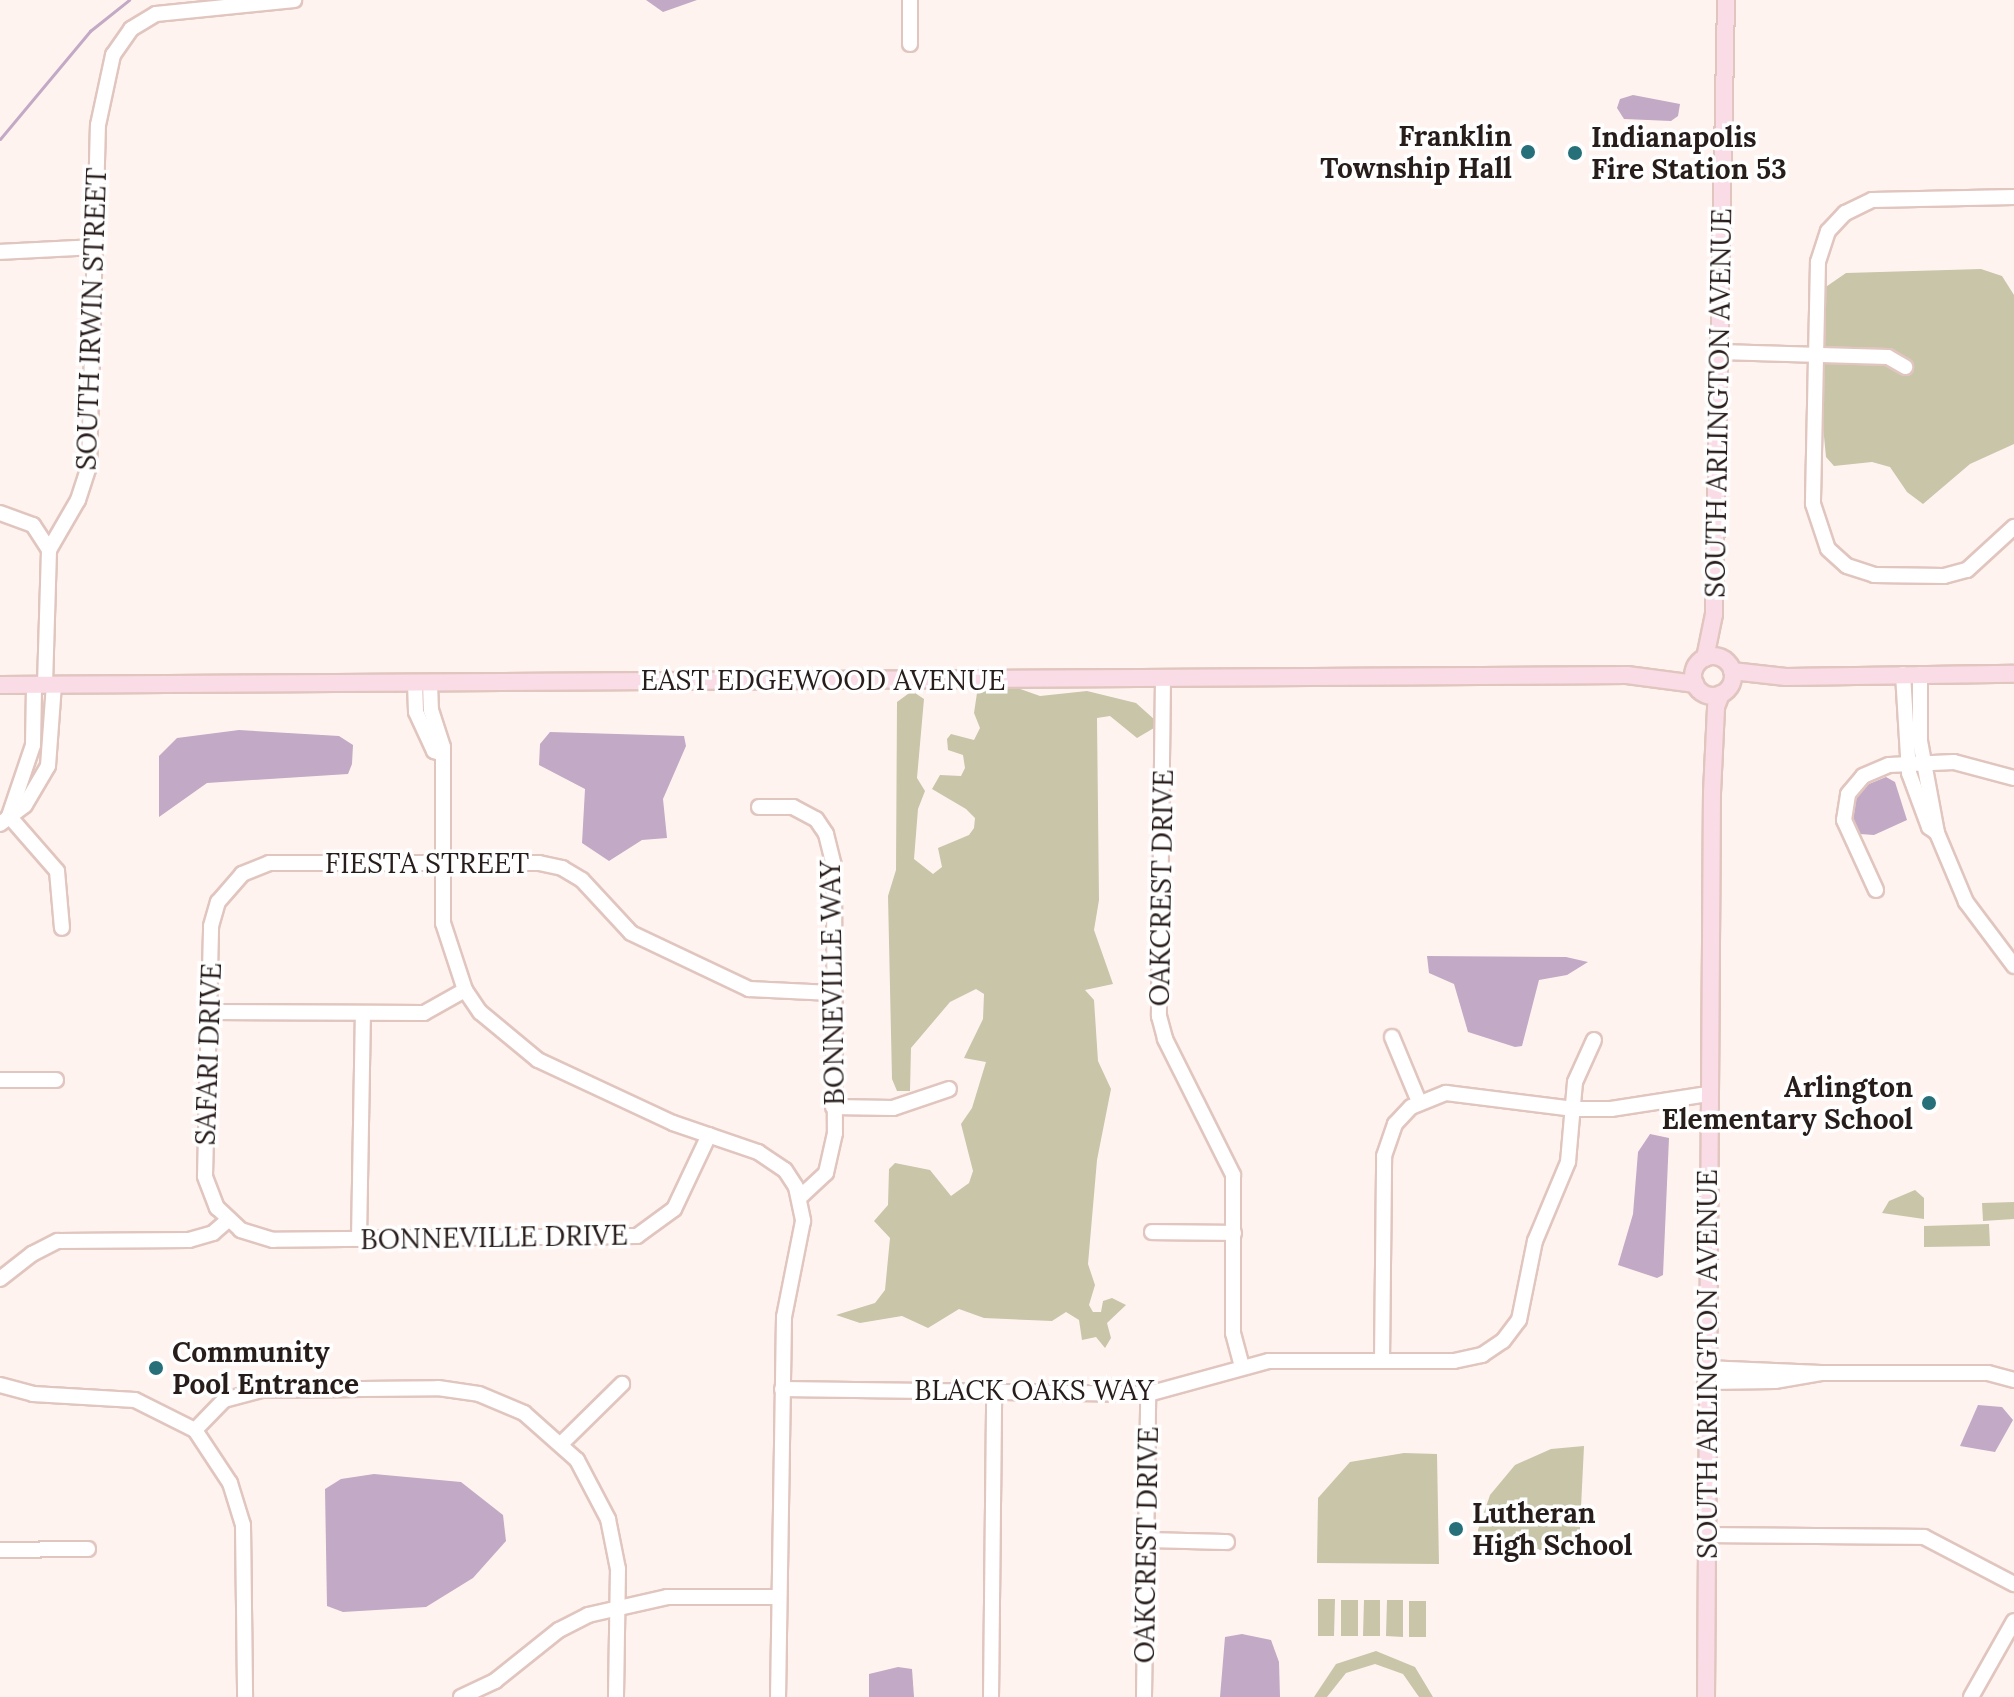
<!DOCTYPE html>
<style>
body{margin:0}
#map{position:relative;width:2014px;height:1697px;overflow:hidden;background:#fff3f0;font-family:Lora,serif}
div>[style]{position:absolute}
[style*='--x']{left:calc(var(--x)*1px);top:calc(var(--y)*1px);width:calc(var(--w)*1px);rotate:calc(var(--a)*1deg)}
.green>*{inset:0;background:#c8c5a9}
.water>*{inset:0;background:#c2a9c5}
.stream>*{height:3px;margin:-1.5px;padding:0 1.5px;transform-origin:1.5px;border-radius:1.5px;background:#c2a9c5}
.roads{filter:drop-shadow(2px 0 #e1c5bf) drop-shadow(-2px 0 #e1c5bf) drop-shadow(0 2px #e1c5bf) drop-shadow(0 -2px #e1c5bf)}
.minor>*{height:14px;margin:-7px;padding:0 7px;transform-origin:7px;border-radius:7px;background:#fff}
.major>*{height:16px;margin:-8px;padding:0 8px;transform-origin:8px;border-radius:8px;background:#fadce6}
.major>.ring{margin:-8px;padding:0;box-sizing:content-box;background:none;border:16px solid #fadce6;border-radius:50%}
.dots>*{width:22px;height:22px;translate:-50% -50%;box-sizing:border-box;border:4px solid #fff;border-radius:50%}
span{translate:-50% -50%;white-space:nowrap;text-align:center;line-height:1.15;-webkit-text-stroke:7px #fff;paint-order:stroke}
.poi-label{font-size:28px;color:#271d1b;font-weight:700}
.right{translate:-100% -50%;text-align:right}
.left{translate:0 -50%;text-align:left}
.street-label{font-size:28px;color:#271d1b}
</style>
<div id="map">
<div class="green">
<i style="clip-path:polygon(1981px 269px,2002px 276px,2014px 295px,2014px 444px,1970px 464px,1923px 504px,1907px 492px,1890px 467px,1872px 462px,1834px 466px,1826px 457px,1816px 354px,1817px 293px,1846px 273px)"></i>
<i style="clip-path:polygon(1012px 686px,1040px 696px,1087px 691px,1136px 703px,1155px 720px,1154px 728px,1137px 738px,1110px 716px,1097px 718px,1099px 900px,1094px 930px,1113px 984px,1085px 990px,1094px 1000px,1098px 1061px,1111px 1089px,1097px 1160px,1088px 1264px,1095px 1285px,1089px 1305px,1093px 1312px,1101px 1312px,1103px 1301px,1112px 1298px,1126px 1305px,1107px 1323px,1111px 1338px,1105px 1348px,1096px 1337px,1082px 1340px,1079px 1320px,1066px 1312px,1052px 1321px,984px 1318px,959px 1309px,928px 1328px,902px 1316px,860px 1323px,836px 1315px,875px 1303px,885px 1290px,890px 1238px,874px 1221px,888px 1205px,889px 1169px,895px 1163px,930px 1170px,951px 1196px,969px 1183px,973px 1171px,961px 1124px,972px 1108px,986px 1062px,964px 1058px,983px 1019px,984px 994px,976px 989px,950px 1002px,911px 1048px,910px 1091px,897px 1091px,892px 1079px,888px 896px,896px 870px,897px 702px,912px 691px,924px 699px,917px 778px,925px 791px,918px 809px,914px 859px,933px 874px,942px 867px,938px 848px,969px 835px,974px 828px,975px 818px,966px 809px,932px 789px,940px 775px,961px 776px,965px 768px,963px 755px,948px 750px,947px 739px,951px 734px,974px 740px,980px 728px,974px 713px,977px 693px)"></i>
<i style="clip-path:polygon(1915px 1190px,1924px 1198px,1924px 1219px,1882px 1213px,1889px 1201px)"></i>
<i style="clip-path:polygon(2014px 1202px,2014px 1219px,1983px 1221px,1982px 1203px)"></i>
<i style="clip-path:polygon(1989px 1224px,1990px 1246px,1924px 1247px,1924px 1226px)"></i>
<i style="clip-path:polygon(1584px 1446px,1579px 1548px,1481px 1553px,1478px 1530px,1490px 1495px,1515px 1465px,1551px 1449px)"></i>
<i style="clip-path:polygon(1404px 1453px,1437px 1454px,1439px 1564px,1317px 1563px,1318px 1498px,1350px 1462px)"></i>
<i style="clip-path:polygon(1318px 1599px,1335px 1599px,1334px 1636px,1318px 1636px)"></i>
<i style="clip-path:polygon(1341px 1600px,1358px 1600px,1358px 1636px,1341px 1636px)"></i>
<i style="clip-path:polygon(1364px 1600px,1380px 1600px,1380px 1636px,1363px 1636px)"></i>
<i style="clip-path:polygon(1387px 1600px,1403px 1600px,1403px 1637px,1386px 1636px)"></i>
<i style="clip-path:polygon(1409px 1601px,1426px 1601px,1426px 1637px,1409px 1637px)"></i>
<i style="clip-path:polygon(1376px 1651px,1415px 1667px,1433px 1697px,1419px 1697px,1403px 1674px,1375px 1664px,1346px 1673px,1327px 1697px,1314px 1697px,1336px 1664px)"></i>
</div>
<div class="water">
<i style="clip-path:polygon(646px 0,697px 0,663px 12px)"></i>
<i style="clip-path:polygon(1633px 95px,1680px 104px,1678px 116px,1671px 121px,1624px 119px,1617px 108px,1620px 99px)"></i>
<i style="clip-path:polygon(239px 730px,339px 736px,353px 745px,352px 764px,348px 774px,207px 783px,159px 817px,159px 756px,177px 738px)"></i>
<i style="clip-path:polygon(550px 732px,684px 736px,686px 746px,663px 799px,667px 838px,642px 840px,609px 861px,582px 843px,585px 789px,539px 765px,540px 744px)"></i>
<i style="clip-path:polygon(1886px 777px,1895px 782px,1907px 820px,1874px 835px,1860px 834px,1852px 816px,1856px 797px,1864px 786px)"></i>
<i style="clip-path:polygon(1427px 956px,1566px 957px,1588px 962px,1567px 975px,1539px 980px,1522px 1046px,1515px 1047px,1468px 1032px,1454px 984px,1429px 973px)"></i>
<i style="clip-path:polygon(1650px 1134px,1669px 1138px,1663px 1275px,1657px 1278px,1618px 1265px,1633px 1214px,1638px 1152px)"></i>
<i style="clip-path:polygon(1978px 1405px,2002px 1407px,2013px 1420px,1995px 1452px,1960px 1446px)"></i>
<i style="clip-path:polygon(374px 1474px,461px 1482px,503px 1515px,506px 1541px,473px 1578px,426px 1607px,343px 1612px,327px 1606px,325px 1489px,341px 1479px)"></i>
<i style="clip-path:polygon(1242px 1634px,1271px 1640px,1279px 1662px,1280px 1697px,1220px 1697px,1225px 1637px)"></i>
<i style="clip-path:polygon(898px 1667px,912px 1669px,914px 1697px,869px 1697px,869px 1674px)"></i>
</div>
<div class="stream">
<i style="--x:0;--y:139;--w:141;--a:-50.2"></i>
<i style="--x:90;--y:31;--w:50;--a:-38.5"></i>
</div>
<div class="roads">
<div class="minor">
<i style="--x:910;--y:44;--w:44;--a:-90"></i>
<i style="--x:2014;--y:197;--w:142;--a:178.8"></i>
<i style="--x:1872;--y:200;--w:30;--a:154"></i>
<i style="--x:1845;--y:213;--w:25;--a:133"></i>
<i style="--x:1828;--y:231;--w:33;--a:108"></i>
<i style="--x:1818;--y:262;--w:242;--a:91.2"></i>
<i style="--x:1813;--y:504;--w:47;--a:71.6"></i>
<i style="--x:1828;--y:549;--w:25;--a:42"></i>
<i style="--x:1847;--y:566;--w:28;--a:18"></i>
<i style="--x:1874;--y:575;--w:70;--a:0.8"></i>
<i style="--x:1944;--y:576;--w:24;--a:-15"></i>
<i style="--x:1967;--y:570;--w:64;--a:-42.5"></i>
<i style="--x:0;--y:252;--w:94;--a:-3"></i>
<i style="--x:1720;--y:352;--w:168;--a:1.7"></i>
<i style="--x:1888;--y:357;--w:20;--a:30"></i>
<i style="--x:0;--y:513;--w:35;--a:20"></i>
<i style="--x:33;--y:525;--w:30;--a:57"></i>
<i style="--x:1903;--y:674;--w:99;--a:86.5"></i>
<i style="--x:1909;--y:773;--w:58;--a:69.7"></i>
<i style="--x:1929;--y:827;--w:10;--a:37"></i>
<i style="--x:1920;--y:674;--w:67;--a:90"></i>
<i style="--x:1920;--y:741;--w:94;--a:79.5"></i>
<i style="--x:1937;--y:833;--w:75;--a:67.2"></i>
<i style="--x:1966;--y:902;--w:80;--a:53.1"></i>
<i style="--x:1163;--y:679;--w:337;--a:90.7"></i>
<i style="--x:1159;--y:1016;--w:24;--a:75"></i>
<i style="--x:1165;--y:1039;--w:152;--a:63.4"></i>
<i style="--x:1233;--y:1175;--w:158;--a:90"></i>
<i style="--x:1233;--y:1333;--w:34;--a:75"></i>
<i style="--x:415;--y:683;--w:29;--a:88"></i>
<i style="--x:416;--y:712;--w:43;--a:65.2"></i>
<i style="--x:434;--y:751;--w:6;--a:18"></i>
<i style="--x:430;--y:683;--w:27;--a:88"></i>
<i style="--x:431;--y:710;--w:39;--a:72"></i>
<i style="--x:443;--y:747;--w:176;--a:90"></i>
<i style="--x:443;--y:923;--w:71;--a:71.8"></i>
<i style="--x:465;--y:990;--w:27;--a:56"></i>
<i style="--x:480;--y:1012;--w:75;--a:39.6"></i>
<i style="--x:538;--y:1060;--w:149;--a:25"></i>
<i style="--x:673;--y:1123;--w:90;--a:18.8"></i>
<i style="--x:758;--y:1152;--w:32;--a:34"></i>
<i style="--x:785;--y:1170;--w:20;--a:57"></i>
<i style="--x:796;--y:1187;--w:35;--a:78"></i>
<i style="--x:803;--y:1221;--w:98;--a:101.2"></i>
<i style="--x:784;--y:1317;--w:380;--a:90.9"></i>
<i style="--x:45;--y:685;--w:135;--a:-88.3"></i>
<i style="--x:49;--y:550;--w:58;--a:-59.9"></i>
<i style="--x:78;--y:500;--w:35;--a:-72"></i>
<i style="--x:89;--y:467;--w:342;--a:-88.5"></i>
<i style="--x:98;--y:125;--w:72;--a:-77.9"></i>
<i style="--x:113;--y:55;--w:32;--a:-55"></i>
<i style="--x:131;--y:29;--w:29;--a:-31"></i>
<i style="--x:156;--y:14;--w:139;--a:-5.8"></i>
<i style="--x:759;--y:807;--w:34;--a:0"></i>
<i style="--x:793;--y:807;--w:26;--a:28"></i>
<i style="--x:816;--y:819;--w:18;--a:56"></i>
<i style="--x:826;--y:834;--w:32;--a:76"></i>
<i style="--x:834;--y:865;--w:268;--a:89.8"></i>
<i style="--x:835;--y:1133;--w:41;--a:102.7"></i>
<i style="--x:826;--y:1173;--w:37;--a:137"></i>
<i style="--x:9;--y:816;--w:75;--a:-71.3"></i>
<i style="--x:33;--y:745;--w:60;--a:-89"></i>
<i style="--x:9;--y:816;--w:73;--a:48.9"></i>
<i style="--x:57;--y:871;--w:57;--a:85"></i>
<i style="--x:0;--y:824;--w:31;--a:-37"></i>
<i style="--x:25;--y:805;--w:45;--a:-59.5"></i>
<i style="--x:48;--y:766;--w:81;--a:-85.8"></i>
<i style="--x:1876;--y:890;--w:77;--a:-114.6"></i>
<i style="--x:1844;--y:820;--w:26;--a:-81"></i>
<i style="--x:1848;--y:794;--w:23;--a:-50"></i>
<i style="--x:1863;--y:776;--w:28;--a:-23"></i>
<i style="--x:1889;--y:765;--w:65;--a:-2.6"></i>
<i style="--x:1954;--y:762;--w:62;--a:14.9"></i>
<i style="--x:210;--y:1012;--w:214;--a:0.3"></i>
<i style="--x:424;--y:1013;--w:47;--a:-29.3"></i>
<i style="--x:1392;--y:1037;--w:70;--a:67.4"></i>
<i style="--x:0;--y:1080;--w:56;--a:0"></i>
<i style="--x:833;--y:1107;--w:60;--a:1"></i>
<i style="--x:893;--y:1108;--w:59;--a:-18.7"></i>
<i style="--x:709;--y:1135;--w:82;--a:115.3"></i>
<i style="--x:674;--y:1209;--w:46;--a:143.9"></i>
<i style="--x:637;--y:1236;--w:364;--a:179.4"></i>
<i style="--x:273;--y:1240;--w:34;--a:-163"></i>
<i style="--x:241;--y:1230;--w:33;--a:-137"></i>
<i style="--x:217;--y:1208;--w:34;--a:-111"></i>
<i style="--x:205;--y:1176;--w:250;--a:-88.6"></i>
<i style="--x:211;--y:926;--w:25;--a:-74"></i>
<i style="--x:218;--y:902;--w:37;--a:-49"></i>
<i style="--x:242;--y:874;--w:29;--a:-22"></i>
<i style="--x:269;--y:863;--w:270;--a:0"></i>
<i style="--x:539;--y:863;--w:24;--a:12"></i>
<i style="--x:562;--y:868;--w:23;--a:31"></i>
<i style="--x:582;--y:880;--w:72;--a:47.2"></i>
<i style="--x:631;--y:933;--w:131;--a:25.4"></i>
<i style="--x:749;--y:989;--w:83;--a:2.8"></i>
<i style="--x:1152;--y:1232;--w:82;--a:0.7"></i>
<i style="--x:359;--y:1239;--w:226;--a:-89"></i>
<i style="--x:0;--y:1279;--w:41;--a:-38"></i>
<i style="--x:32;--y:1254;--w:29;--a:-27"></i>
<i style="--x:58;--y:1241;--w:131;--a:-0.4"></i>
<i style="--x:189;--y:1240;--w:25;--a:-16"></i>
<i style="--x:213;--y:1233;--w:18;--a:-41"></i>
<i style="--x:1382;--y:1361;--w:205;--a:-89.4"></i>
<i style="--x:1384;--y:1156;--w:34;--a:-71"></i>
<i style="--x:1395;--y:1124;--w:23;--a:-47"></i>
<i style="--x:1411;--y:1107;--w:38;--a:-22"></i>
<i style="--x:1446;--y:1093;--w:129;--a:7.1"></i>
<i style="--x:1574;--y:1109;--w:37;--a:0"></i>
<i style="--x:1611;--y:1109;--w:98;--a:-8.8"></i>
<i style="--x:1705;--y:1368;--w:116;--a:2.5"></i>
<i style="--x:1821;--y:1373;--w:47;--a:170.1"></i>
<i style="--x:1775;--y:1381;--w:70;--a:179.2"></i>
<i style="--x:1821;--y:1373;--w:167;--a:0"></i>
<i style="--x:1988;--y:1373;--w:27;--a:15"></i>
<i style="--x:0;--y:1385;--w:34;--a:15"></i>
<i style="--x:33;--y:1394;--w:102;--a:3.4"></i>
<i style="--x:135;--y:1400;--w:67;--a:26.6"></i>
<i style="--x:195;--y:1430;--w:64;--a:56.6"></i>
<i style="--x:230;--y:1483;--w:44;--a:72.8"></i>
<i style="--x:243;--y:1525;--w:172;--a:89.3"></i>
<i style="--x:782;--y:1389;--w:366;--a:0.8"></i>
<i style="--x:1148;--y:1394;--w:125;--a:-15.3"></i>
<i style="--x:1269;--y:1361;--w:185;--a:0"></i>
<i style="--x:1454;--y:1361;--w:29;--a:-12"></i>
<i style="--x:1482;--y:1355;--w:25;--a:-34"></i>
<i style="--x:1503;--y:1341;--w:26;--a:-53"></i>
<i style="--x:1519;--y:1320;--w:81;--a:-78.6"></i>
<i style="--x:1535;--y:1241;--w:86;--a:-67.3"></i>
<i style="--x:1568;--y:1162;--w:80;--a:-85"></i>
<i style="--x:1575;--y:1082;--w:46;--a:-65.7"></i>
<i style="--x:195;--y:1430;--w:42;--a:-46"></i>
<i style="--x:224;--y:1400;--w:38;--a:-15"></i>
<i style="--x:261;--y:1390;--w:177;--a:-0.6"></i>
<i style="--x:438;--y:1388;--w:41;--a:8.3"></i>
<i style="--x:479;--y:1394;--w:49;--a:22.9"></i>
<i style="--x:524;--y:1413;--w:71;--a:41.6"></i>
<i style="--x:577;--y:1460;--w:67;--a:62.3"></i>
<i style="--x:608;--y:1519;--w:51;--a:78.7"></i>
<i style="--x:618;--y:1569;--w:128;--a:90.9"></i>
<i style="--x:563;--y:1442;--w:83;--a:-44.5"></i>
<i style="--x:1708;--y:1535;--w:216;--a:0.5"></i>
<i style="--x:1924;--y:1537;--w:102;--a:27.6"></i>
<i style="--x:1146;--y:1540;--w:81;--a:1.4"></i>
<i style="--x:0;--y:1550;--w:88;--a:-0.7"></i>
<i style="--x:461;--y:1697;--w:38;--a:-25"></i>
<i style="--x:495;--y:1681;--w:82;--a:-38.6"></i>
<i style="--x:559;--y:1630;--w:33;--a:-27"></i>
<i style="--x:588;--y:1615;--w:81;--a:-12.8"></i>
<i style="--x:667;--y:1597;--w:112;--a:0"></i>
<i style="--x:991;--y:1697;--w:305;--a:-89.4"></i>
<i style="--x:1144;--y:1697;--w:303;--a:-89.2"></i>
<i style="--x:1971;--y:1697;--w:87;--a:-60.5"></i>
</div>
<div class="major">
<i class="ring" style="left:1693px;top:656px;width:24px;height:24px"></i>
<i style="--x:1705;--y:658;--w:45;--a:-78.4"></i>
<i style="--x:1714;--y:614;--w:614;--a:-88.88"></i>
<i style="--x:1732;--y:671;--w:54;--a:6.3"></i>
<i style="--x:1786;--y:677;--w:228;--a:-0.8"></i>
<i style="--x:0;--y:685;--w:1627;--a:-0.35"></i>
<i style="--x:1627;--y:675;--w:69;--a:7.5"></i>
<i style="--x:1706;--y:1697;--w:904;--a:-89.62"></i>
<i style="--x:1712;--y:793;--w:86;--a:-87.3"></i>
<i style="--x:1716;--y:707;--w:14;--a:-69"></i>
</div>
</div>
<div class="dots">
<i style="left:1528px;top:152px;background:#277079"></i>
<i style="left:1575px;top:153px;background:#277079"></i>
<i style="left:1929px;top:1103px;background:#277079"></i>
<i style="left:156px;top:1368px;background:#277079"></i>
<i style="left:1456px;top:1529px;background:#277079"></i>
</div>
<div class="poi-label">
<span class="right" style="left:1512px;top:152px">Franklin<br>Township Hall</span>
<span class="left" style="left:1591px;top:153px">Indianapolis<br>Fire Station 53</span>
<span class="right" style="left:1913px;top:1103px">Arlington<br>Elementary School</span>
<span class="left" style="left:172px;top:1368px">Community<br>Pool Entrance</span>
<span class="left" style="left:1472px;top:1529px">Lutheran<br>High School</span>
</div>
<div class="street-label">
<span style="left:91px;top:319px;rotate:-88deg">SOUTH IRWIN STREET</span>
<span style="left:1718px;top:403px;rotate:-89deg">SOUTH ARLINGTON AVENUE</span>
<span style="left:823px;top:680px">EAST EDGEWOOD AVENUE</span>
<span style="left:427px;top:863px">FIESTA STREET</span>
<span style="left:1161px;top:888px;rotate:-89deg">OAKCREST DRIVE</span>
<span style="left:832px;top:983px;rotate:-91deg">BONNEVILLE WAY</span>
<span style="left:208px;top:1054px;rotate:-88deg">SAFARI DRIVE</span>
<span style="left:494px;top:1237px;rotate:-1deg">BONNEVILLE DRIVE</span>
<span style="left:1707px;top:1364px;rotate:-90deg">SOUTH ARLINGTON AVENUE</span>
<span style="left:1034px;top:1390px">BLACK OAKS WAY</span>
<span style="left:1146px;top:1545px;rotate:-89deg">OAKCREST DRIVE</span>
</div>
</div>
